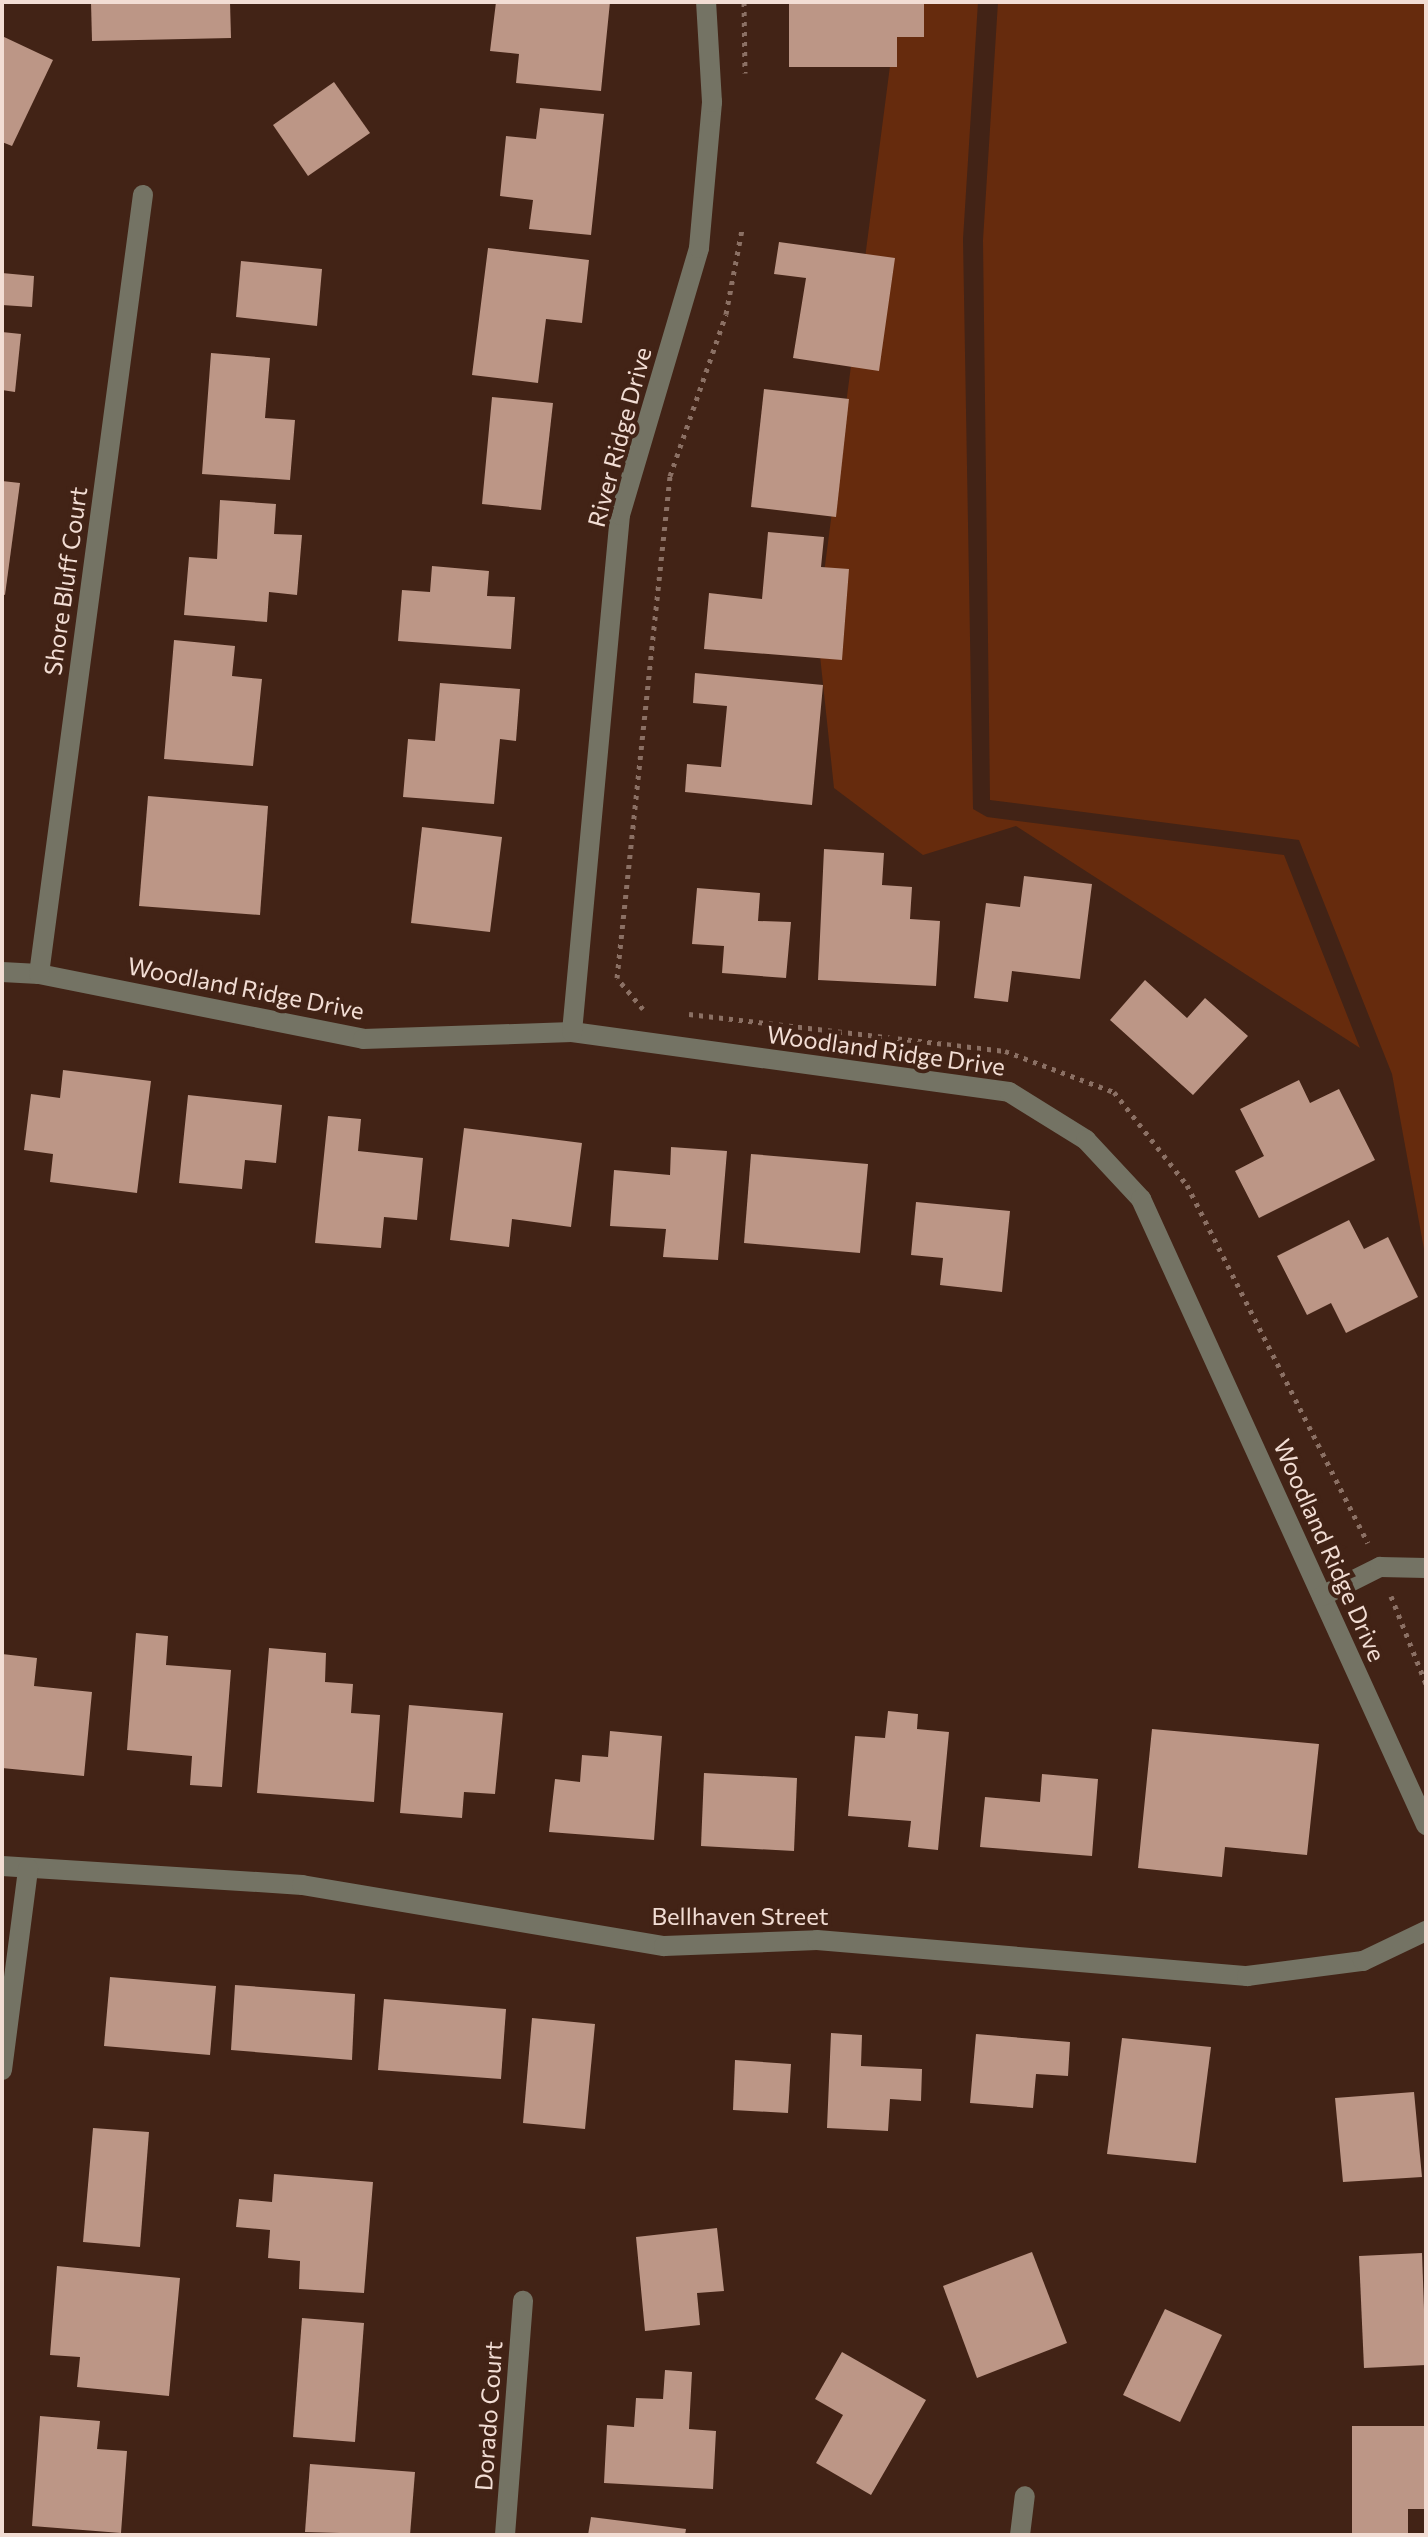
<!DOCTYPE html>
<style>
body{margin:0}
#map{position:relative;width:1428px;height:2537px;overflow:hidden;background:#422316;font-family:Commissioner,sans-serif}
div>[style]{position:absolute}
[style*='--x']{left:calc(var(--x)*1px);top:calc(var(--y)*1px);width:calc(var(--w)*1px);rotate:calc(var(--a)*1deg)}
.green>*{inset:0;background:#662b0d}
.building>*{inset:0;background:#bc9686}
.path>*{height:5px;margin-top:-2.5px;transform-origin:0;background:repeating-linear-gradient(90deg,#8b7064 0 4px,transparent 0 10px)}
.minor>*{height:20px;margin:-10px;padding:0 10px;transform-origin:10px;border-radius:10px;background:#747364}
span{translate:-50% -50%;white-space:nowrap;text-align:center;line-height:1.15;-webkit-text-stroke:8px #422316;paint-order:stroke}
.street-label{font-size:24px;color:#f2ddd4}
.frame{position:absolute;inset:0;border:4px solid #f2ddd4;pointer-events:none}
</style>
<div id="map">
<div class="green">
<i style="clip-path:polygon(890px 2px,978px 2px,963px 239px,973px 809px,987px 817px,1284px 855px,1360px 1048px,1016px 826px,923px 855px,834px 788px,817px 627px,890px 66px)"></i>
<i style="clip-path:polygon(998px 2px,1426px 2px,1426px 1260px,1392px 1074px,1299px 840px,990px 800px,983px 240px)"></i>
</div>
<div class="building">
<i style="clip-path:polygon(91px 2px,230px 2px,231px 38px,92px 41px)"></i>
<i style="clip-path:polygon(496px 2px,610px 2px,601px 91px,516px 83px,519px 54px,490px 51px)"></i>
<i style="clip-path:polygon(789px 2px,924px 2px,924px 37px,897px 37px,897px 67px,789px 67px)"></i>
<i style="clip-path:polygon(2px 36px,53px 60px,12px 146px,2px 142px)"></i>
<i style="clip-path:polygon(334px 82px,370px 133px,308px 176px,273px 125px)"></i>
<i style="clip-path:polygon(540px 108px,604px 114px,591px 235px,529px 229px,533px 200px,500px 196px,506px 136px,536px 139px)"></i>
<i style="clip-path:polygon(779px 242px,895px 258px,879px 371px,793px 358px,806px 278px,774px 274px)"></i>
<i style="clip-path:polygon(488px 248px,589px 260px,582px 323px,546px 319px,538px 383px,472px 375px)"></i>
<i style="clip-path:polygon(241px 261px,322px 269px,317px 326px,236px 317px)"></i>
<i style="clip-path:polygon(2px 273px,34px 276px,32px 307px,2px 305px)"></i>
<i style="clip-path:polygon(2px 332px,21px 334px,15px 392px,2px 390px)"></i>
<i style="clip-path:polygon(211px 353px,270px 358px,265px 418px,295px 420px,290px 480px,202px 474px)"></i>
<i style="clip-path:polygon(764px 389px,849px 399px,836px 517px,751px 507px)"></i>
<i style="clip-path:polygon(492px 397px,553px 403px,541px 510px,482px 504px)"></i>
<i style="clip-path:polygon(2px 481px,20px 483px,5px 595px,2px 594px)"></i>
<i style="clip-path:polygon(220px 500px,276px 504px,274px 534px,302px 535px,297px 595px,269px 592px,267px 622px,184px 615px,189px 557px,217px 559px)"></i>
<i style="clip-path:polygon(768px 532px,824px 537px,821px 567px,849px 569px,842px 660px,704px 649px,709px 593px,762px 599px)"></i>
<i style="clip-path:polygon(432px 566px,489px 571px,487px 596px,515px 597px,511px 649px,398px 641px,402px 590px,430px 592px)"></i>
<i style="clip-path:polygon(174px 640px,235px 646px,232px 676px,262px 679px,253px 766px,164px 759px)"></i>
<i style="clip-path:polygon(695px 673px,823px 685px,812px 805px,685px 792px,687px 764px,721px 767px,727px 706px,693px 703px)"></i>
<i style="clip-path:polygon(440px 683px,520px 689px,516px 741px,500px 739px,494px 804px,403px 797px,408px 739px,435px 741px)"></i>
<i style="clip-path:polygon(148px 796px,268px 806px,260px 915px,139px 906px)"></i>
<i style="clip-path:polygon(422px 827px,502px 837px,490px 932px,411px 923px)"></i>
<i style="clip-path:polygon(824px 849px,884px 853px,882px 885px,912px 887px,910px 919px,940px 921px,936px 986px,818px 980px)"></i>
<i style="clip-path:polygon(1024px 876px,1092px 884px,1080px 979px,1012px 971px,1008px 1002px,974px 998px,986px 903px,1020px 907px)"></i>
<i style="clip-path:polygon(697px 888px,760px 893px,758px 921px,791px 922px,786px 978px,722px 973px,724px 946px,692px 944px)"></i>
<i style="clip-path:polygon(1145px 980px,1187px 1018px,1205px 998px,1248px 1036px,1193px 1095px,1110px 1020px)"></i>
<i style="clip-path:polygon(63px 1070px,151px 1081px,137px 1193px,50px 1182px,53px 1154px,24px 1150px,31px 1094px,60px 1098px)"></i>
<i style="clip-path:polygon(1299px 1080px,1310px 1103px,1339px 1089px,1375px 1160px,1259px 1218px,1235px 1171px,1264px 1156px,1240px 1109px)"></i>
<i style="clip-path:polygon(188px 1095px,282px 1105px,276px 1163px,245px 1160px,242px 1189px,179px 1183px)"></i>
<i style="clip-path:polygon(328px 1116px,361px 1119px,358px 1151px,423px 1158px,417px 1220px,384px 1217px,381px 1248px,315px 1243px)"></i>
<i style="clip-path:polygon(464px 1128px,582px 1143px,571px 1227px,512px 1219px,509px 1247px,450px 1240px)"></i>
<i style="clip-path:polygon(671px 1147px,727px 1151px,718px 1260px,663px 1257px,666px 1229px,610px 1226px,614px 1170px,670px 1175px)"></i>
<i style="clip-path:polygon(751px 1154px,868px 1164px,860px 1253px,744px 1243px)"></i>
<i style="clip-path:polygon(916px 1202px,1010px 1211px,1002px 1292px,940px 1285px,943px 1258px,911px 1255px)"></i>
<i style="clip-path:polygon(1349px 1220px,1364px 1249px,1388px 1237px,1418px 1297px,1346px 1333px,1331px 1303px,1307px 1315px,1277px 1256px)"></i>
<i style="clip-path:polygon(136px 1633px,168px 1636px,166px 1665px,231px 1670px,222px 1787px,190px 1785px,192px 1756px,127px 1750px)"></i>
<i style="clip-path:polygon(269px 1648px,326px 1653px,325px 1682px,353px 1684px,351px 1713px,380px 1715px,374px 1802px,257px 1793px)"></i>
<i style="clip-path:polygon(2px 1654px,37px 1658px,34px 1686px,92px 1692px,84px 1776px,2px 1768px)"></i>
<i style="clip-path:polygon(409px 1705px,503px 1713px,495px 1794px,464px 1792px,462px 1818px,400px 1813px)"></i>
<i style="clip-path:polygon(888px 1711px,918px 1714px,917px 1729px,949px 1732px,938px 1850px,908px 1847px,911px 1821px,848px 1816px,855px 1736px,885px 1738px)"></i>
<i style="clip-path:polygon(1152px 1729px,1319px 1744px,1307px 1855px,1225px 1847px,1222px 1877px,1138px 1868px)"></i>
<i style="clip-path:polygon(610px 1731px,662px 1736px,654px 1840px,549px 1832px,555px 1779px,580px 1782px,582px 1755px,608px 1757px)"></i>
<i style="clip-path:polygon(704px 1773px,797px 1778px,794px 1851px,701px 1846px)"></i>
<i style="clip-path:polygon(1042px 1774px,1098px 1779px,1092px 1856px,980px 1847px,985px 1797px,1040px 1802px)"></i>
<i style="clip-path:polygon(110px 1977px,216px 1986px,210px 2055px,104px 2046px)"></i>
<i style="clip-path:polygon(235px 1985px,355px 1994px,352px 2060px,231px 2050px)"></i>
<i style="clip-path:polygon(384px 1999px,506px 2009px,501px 2079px,378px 2070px)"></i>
<i style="clip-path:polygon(532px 2018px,595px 2024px,585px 2129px,523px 2123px)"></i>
<i style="clip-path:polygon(831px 2033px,862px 2035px,861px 2066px,922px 2069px,921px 2101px,890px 2099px,888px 2131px,827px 2128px)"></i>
<i style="clip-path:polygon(976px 2034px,1070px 2042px,1068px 2076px,1036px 2074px,1033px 2108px,970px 2103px)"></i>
<i style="clip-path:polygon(1122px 2038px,1211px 2047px,1196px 2163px,1107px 2154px)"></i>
<i style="clip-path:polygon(735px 2060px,791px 2064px,788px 2113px,733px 2110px)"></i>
<i style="clip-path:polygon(1414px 2092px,1422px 2177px,1343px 2182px,1335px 2098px)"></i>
<i style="clip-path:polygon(93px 2128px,149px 2132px,140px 2247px,83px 2242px)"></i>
<i style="clip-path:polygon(274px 2174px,373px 2182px,364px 2293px,299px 2289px,300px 2261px,268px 2258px,270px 2230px,236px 2227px,239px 2199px,272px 2202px)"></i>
<i style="clip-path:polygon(717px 2228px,724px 2291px,697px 2293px,700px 2325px,645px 2331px,636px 2237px)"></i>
<i style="clip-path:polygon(1032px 2252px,1067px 2343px,977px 2378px,943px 2286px)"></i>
<i style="clip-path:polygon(1422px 2253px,1426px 2365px,1364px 2368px,1359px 2256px)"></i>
<i style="clip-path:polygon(57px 2266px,180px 2278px,169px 2396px,77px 2387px,80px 2357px,50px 2355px)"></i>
<i style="clip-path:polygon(1165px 2309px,1222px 2335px,1180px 2422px,1123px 2395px)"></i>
<i style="clip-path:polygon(302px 2318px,364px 2323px,355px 2442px,293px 2437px)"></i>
<i style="clip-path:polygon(842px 2352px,926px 2400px,871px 2495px,816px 2463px,843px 2415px,815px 2399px)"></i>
<i style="clip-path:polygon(665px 2370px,692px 2372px,689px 2429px,716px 2431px,713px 2489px,604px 2483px,607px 2425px,634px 2427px,636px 2398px,663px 2399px)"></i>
<i style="clip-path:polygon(40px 2416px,100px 2421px,97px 2449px,127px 2451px,121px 2533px,32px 2526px)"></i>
<i style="clip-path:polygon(1352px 2426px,1426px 2426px,1426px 2509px,1408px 2509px,1408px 2535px,1352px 2535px)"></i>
<i style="clip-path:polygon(310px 2464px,415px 2472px,410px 2535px,305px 2532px)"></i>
<i style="clip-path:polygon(591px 2517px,686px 2529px,685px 2535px,588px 2535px)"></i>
</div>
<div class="path">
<i style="--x:744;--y:2;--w:71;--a:89.2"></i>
<i style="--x:643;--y:1009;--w:40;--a:-130"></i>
<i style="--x:617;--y:978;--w:505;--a:-83.97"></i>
<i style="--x:670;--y:476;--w:171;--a:-70.9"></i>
<i style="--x:726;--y:314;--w:86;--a:-79.3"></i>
<i style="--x:689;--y:1014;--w:318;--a:6.7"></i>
<i style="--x:1005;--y:1051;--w:116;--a:20.6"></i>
<i style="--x:1114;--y:1092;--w:118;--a:51.9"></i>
<i style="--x:1187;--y:1185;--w:401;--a:63.2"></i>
<i style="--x:1391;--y:1596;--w:95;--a:68.3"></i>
</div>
<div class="minor">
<i style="--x:2;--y:972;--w:37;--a:3"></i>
<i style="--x:39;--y:974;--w:330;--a:11.3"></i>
<i style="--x:363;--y:1039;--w:209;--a:-1.9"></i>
<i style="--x:572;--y:1032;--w:441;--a:7.8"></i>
<i style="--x:1009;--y:1092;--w:91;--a:31.9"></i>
<i style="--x:1086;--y:1140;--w:81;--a:47"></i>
<i style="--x:1141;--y:1199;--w:688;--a:65.52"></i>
<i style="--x:39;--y:974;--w:786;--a:-82.4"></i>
<i style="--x:572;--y:1032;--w:519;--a:-84.7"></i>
<i style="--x:620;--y:515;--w:278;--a:-73.5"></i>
<i style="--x:699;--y:248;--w:147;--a:-84.9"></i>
<i style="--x:712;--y:102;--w:100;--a:-93.4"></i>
<i style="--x:1322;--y:1596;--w:65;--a:-26.6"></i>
<i style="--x:1380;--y:1567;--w:46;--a:1.2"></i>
<i style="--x:2;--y:1866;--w:301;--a:3.6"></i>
<i style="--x:302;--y:1885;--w:367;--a:9.6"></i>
<i style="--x:664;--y:1946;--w:153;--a:-2.2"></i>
<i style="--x:817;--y:1940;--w:432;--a:4.8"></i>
<i style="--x:1247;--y:1976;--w:117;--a:-7.4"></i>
<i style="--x:1363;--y:1961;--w:70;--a:-25.5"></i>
<i style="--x:2;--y:2070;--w:203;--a:-82.6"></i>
<i style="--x:505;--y:2535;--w:235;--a:-85.6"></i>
<i style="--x:1020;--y:2535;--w:39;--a:-83"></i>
</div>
<div class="street-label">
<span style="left:619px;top:437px;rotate:-75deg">River Ridge Drive</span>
<span style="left:65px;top:581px;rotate:-82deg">Shore Bluff Court</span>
<span style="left:246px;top:988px;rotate:11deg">Woodland Ridge Drive</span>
<span style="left:886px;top:1050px;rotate:8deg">Woodland Ridge Drive</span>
<span style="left:1330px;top:1550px;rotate:66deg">Woodland Ridge Drive</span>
<span style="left:740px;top:1916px">Bellhaven Street</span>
<span style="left:488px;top:2416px;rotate:-86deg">Dorado Court</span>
</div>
<div class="frame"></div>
</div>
